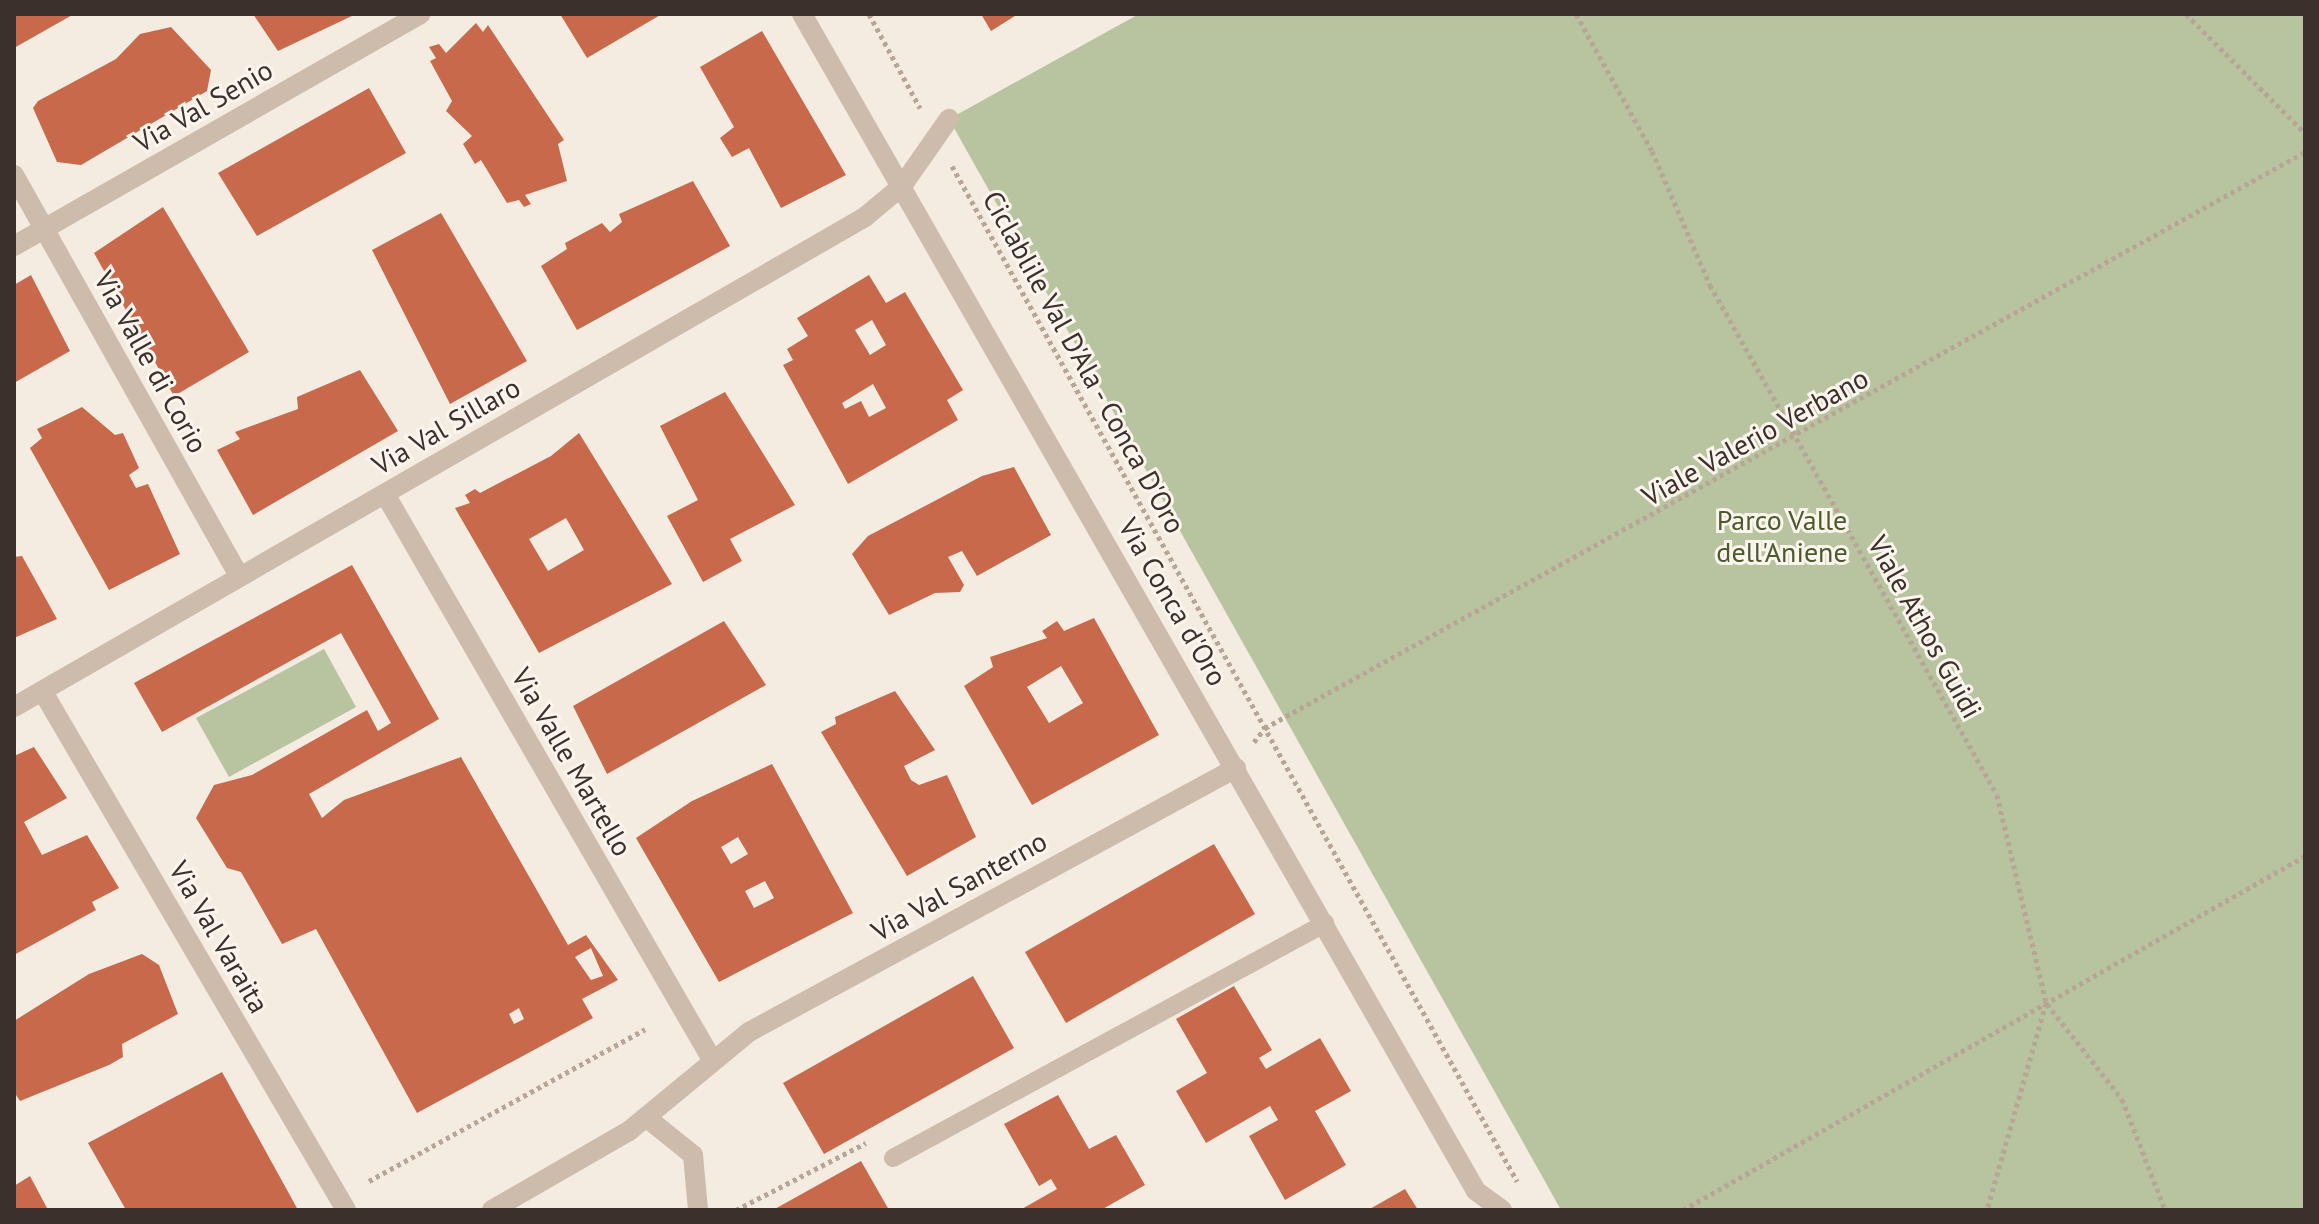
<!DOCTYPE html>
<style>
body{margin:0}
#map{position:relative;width:2319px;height:1224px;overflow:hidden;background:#f4ebe1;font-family:"PT Sans",sans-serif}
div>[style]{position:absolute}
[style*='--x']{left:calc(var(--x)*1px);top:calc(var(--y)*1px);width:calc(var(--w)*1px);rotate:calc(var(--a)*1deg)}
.green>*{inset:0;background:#b8c4a0}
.building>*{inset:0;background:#c8694b}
.path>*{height:5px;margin-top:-2.5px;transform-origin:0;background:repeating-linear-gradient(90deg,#b9a596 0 4px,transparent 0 8px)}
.service>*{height:18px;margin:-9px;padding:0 9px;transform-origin:9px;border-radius:9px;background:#cdbbac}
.pedestrian>*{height:20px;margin:-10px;padding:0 10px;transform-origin:10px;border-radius:10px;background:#cdbbac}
.minor>*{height:20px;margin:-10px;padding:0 10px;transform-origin:10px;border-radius:10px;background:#cdbbac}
.tertiary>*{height:20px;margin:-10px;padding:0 10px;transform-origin:10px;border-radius:10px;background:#cdbbac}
span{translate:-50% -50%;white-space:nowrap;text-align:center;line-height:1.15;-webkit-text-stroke:6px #fbf5ee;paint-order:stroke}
.street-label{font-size:28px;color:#3b302b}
.park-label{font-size:28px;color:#4a5a2e}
.frame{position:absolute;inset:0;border:16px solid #3b302b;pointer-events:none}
</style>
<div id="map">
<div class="green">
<i style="clip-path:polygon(1139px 14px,2305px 14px,2305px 1210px,1561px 1210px,949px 119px)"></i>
<i style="clip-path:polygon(324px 649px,356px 707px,229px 777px,196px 718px)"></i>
</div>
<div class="building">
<i style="clip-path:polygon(14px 14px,74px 14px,14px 48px)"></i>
<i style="clip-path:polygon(253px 14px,356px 14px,278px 51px)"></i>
<i style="clip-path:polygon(560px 14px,662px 14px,587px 58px)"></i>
<i style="clip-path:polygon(981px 14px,1018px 14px,991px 31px)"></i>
<i style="clip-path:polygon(476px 23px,483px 32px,488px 25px,564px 140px,558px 144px,567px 181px,525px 195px,531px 204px,524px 207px,519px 200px,507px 203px,481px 160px,475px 164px,463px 144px,472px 136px,446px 111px,452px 101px,430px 61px,436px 58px,429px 47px,439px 44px,446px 53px)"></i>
<i style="clip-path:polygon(171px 27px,211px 70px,207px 91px,81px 165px,57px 162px,33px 108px,38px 101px,116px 59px,140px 34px)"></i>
<i style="clip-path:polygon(762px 31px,846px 175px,781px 208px,749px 148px,732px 157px,720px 138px,734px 127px,700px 67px)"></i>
<i style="clip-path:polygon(369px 88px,406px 153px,257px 236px,218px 173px)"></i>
<i style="clip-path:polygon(693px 181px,730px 246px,577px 330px,541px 266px,567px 249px,565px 243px,602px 223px,610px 232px,622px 222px,619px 214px)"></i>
<i style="clip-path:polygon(163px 207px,249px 352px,174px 396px,94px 253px)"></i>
<i style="clip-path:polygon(441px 213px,527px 361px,450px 404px,372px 250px)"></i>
<i style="clip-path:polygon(31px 275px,70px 351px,14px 383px,14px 285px)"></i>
<i style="clip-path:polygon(evenodd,869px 275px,886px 303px,905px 292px,963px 390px,947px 400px,958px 420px,848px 484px,783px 365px,793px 360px,787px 349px,808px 336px,797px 318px,869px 275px,872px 320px,886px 345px,870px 355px,855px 330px,872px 320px,869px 275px,873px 384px,886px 408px,869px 417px,861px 401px,845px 409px,842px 403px,873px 384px)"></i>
<i style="clip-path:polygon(360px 370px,398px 431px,253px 515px,217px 450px,240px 439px,235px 432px,298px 409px,297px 397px)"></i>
<i style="clip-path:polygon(725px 392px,795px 505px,730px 539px,742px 561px,703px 582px,667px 516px,698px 500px,660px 426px)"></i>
<i style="clip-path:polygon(82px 407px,115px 435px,123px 433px,139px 468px,129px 475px,136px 488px,148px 484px,180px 554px,109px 590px,30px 448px,42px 438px,37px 429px)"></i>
<i style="clip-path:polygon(evenodd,579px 433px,672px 584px,539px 653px,455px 508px,470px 503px,465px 495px,475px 489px,480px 493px,551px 456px,579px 433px,566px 518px,584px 550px,548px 571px,529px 539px,566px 518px)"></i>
<i style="clip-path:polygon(1014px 467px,1051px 535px,977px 576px,962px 551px,948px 557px,964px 585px,960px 592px,935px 593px,889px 615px,852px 554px,868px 536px,982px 476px)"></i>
<i style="clip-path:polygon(22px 556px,57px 619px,14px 638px,14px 557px)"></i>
<i style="clip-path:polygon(evenodd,352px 565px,439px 719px,309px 794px,322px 818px,344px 800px,461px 757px,568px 945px,586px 935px,618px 980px,582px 999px,593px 1018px,417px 1113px,316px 929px,282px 944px,241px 872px,227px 868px,196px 818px,214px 785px,252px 775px,367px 710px,378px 731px,391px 723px,341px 633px,162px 732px,134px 683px,352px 565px,591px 948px,603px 976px,591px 980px,575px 957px,591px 948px,352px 565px,519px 1008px,524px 1019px,514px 1024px,509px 1014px,519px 1008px)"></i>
<i style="clip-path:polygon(evenodd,1094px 618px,1159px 735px,1032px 805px,964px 686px,993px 667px,990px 657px,1047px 638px,1042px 631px,1057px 621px,1064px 631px,1094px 618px,1061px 666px,1083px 703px,1049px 723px,1027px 687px,1061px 666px)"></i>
<i style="clip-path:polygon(724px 621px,766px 685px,607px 774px,573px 706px)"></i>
<i style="clip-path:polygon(895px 691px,935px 750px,904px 766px,911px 780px,919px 785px,947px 775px,976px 837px,907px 876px,821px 732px,836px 724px,835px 717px)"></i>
<i style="clip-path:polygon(34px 747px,67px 798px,24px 822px,42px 855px,87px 835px,119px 888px,92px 902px,96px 910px,14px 955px,14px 756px)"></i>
<i style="clip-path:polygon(evenodd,772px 764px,853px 913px,719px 982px,636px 838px,692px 801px,772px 764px,738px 837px,748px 854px,731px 864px,721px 847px,738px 837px,772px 764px,765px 881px,774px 898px,754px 908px,745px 891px,765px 881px)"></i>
<i style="clip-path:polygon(1214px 844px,1255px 914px,1066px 1023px,1025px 952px)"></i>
<i style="clip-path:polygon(142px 954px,159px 965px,178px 1014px,122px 1044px,123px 1057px,109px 1065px,20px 1101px,14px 1092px,14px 1021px,89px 974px)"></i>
<i style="clip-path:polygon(973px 976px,1014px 1048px,824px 1154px,783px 1083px)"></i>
<i style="clip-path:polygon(1234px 986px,1272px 1050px,1259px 1058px,1266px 1069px,1320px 1038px,1351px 1091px,1315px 1111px,1346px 1165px,1285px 1200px,1249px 1136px,1278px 1120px,1270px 1106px,1206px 1143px,1176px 1091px,1207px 1073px,1176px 1019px)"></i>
<i style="clip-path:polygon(222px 1072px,298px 1210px,126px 1210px,88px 1143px)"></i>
<i style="clip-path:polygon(1058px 1095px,1089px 1149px,1116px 1135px,1145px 1185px,1101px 1210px,1020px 1210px,1057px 1189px,1051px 1179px,1039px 1186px,1004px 1124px)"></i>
<i style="clip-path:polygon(861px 1161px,889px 1210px,773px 1210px)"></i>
<i style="clip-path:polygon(30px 1176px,48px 1210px,14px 1210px,14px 1186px)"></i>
<i style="clip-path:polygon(1405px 1189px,1418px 1210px,1368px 1210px)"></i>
</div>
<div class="path">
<i style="--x:869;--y:14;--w:107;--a:61.5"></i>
<i style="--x:1576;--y:14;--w:157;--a:61"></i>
<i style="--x:1652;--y:151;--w:146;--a:66.6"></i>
<i style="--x:1710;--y:285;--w:585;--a:60.63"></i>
<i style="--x:1997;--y:795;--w:214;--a:76.7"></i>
<i style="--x:2046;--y:1003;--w:215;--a:105.9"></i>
<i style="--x:2186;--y:14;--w:168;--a:45"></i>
<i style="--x:952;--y:166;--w:1162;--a:60.9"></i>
<i style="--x:1254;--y:742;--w:18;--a:-52"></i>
<i style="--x:1265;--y:728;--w:1189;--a:-28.98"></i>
<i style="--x:2047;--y:1004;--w:121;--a:51.7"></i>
<i style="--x:2122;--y:1099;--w:119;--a:68.8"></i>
<i style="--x:369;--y:1181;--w:315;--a:-28.8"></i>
<i style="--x:736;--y:1210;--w:146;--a:-27.3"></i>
<i style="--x:1683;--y:1210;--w:716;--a:-29.65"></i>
</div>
<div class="service">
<i style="--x:893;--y:1158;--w:492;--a:-28.5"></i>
</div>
<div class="pedestrian">
<i style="--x:902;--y:186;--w:82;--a:-55"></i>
</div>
<div class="minor">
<i style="--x:14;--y:175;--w:460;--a:60.7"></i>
<i style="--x:14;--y:246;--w:468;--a:-29.7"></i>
<i style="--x:385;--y:494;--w:651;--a:59.97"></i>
<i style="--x:43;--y:692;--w:600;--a:59.67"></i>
<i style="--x:14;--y:707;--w:982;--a:-29.93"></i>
<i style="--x:865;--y:217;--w:48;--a:-40"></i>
<i style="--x:647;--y:1118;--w:59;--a:38.8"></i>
<i style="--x:693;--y:1155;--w:55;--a:84.8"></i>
<i style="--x:492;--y:1210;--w:158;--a:-30"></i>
<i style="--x:629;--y:1131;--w:156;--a:-39.5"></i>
<i style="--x:749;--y:1032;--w:554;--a:-28.46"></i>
</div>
<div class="tertiary">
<i style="--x:802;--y:14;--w:1356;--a:60.2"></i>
<i style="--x:1476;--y:1191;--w:32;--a:36"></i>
</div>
<div class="street-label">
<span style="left:203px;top:106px;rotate:-30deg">Via Val Senio</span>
<span style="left:151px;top:362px;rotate:61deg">Via Valle di Corio</span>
<span style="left:1084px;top:362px;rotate:61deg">Ciclablile Val D'Ala - Conca D'Oro</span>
<span style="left:446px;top:426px;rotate:-30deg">Via Val Sillaro</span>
<span style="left:1755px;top:437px;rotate:-29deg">Viale Valerio Verbano</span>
<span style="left:1173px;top:602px;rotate:60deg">Via Conca d'Oro</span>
<span style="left:1925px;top:627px;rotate:61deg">Viale Athos Guidi</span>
<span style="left:572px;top:762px;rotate:60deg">Via Valle Martello</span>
<span style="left:959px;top:886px;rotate:-29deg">Via Val Santerno</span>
<span style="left:219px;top:937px;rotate:60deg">Via Val Varaita</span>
</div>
<div class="park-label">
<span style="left:1782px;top:536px">Parco Valle<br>dell'Aniene</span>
</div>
<div class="frame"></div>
</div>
